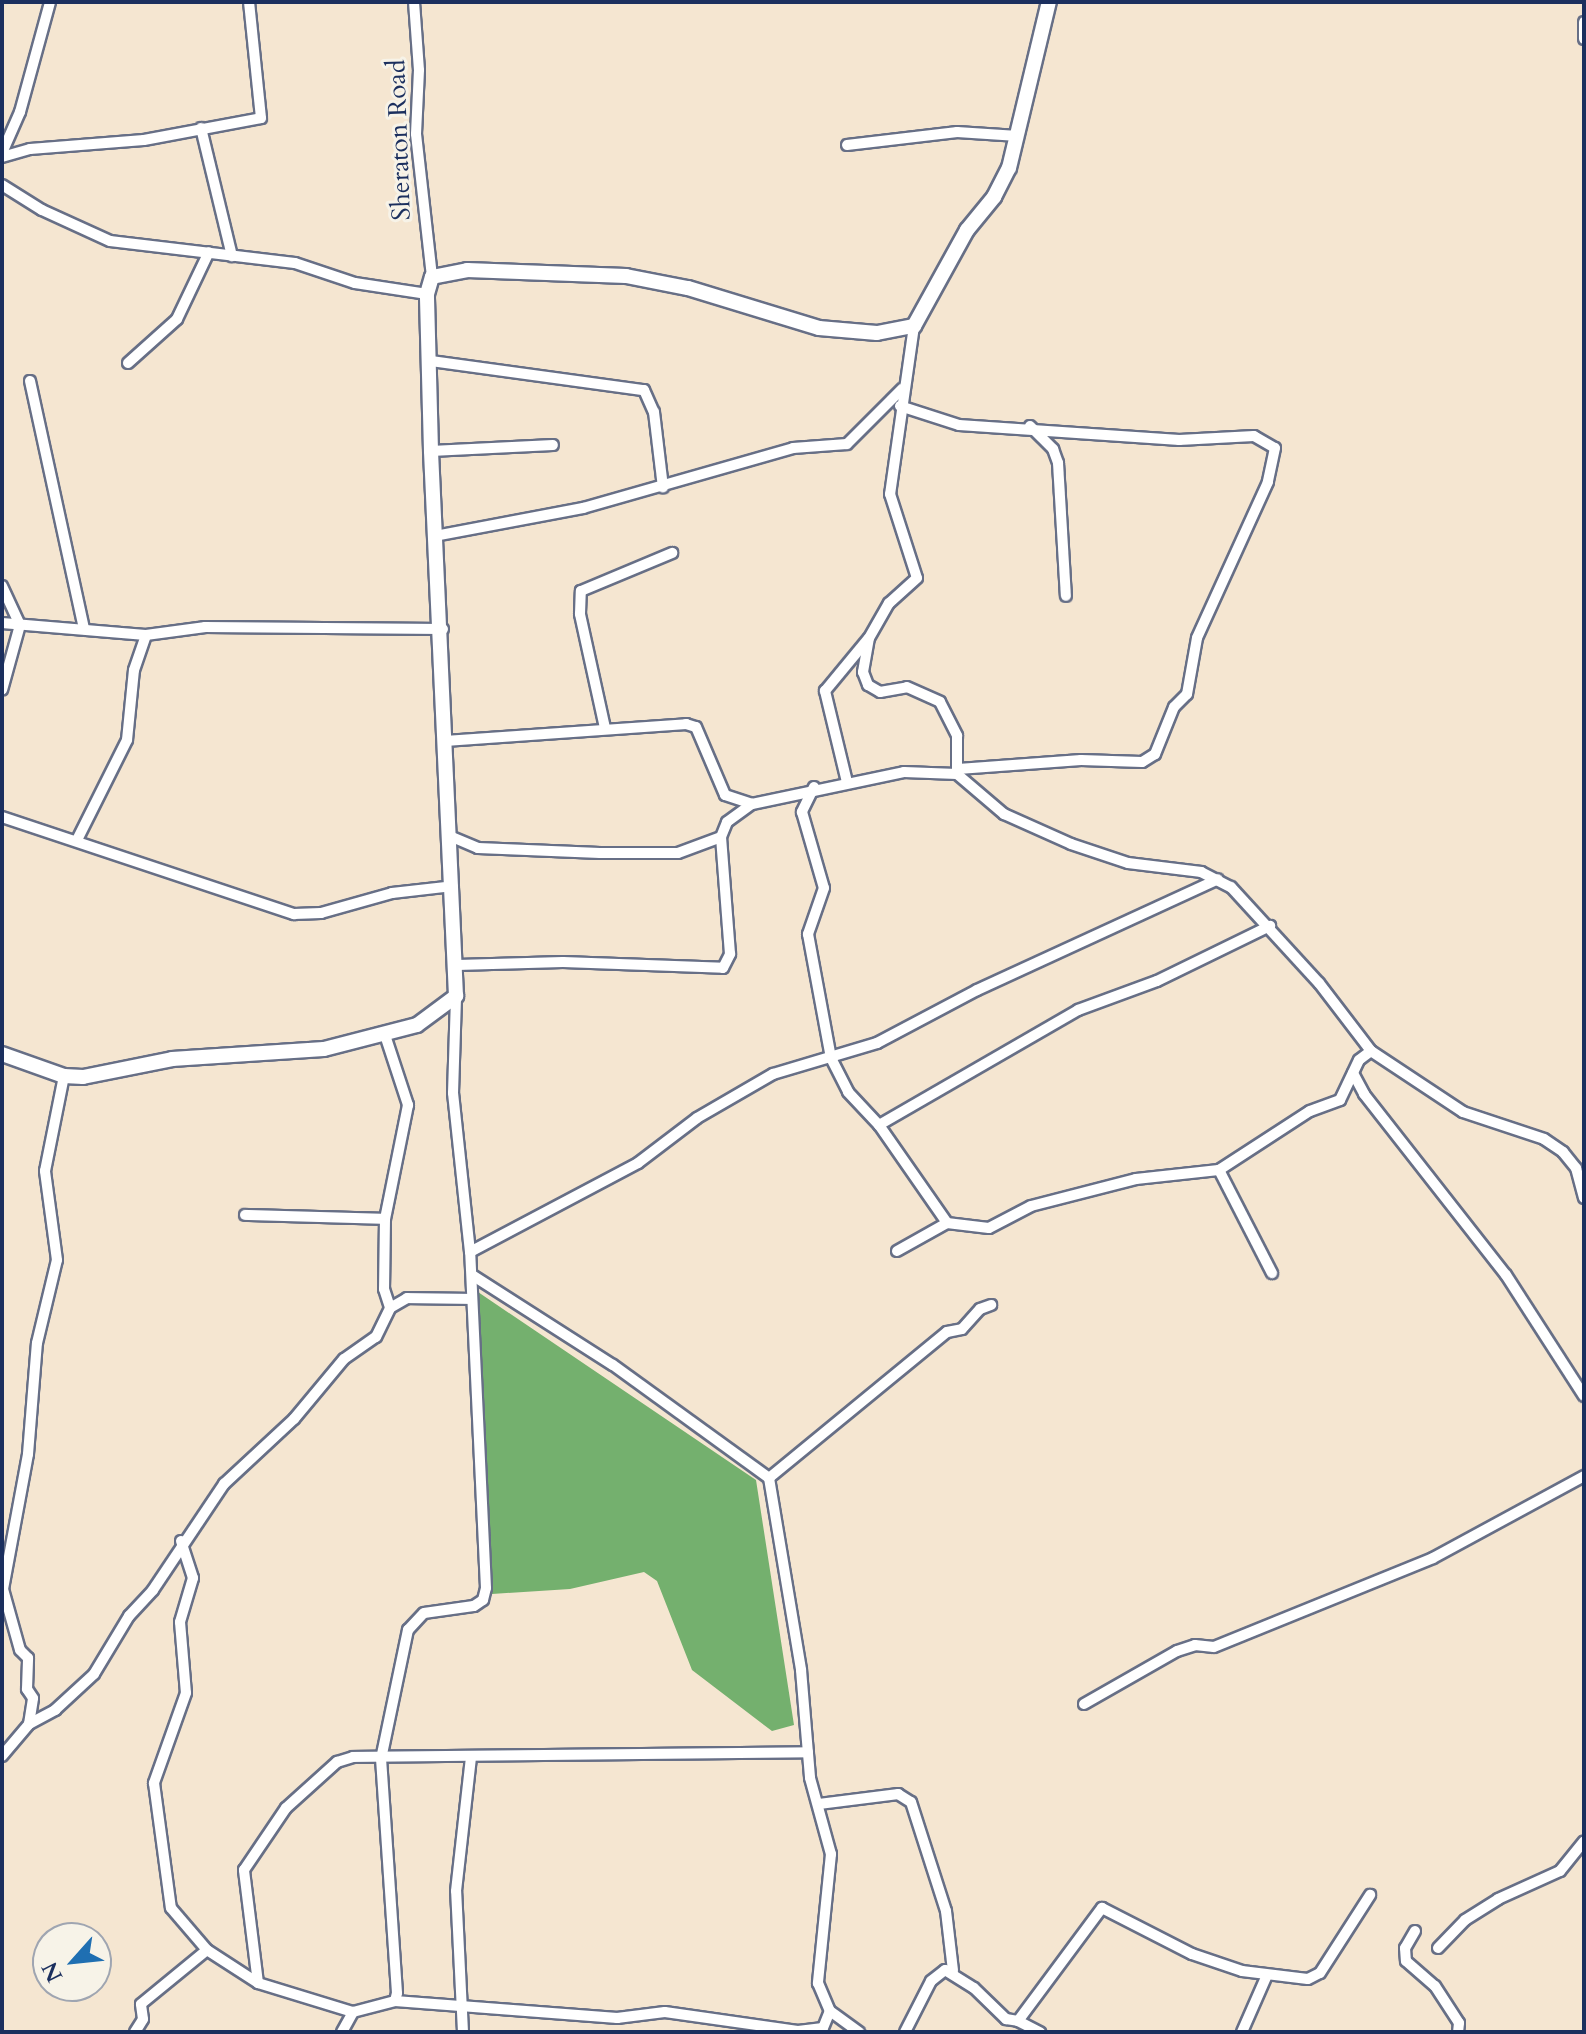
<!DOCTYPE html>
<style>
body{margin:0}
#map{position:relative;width:1586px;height:2034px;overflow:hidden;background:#f5e6d1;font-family:Cardo,serif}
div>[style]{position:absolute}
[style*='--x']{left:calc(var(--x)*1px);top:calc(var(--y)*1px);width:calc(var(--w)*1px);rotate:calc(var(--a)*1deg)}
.forest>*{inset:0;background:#74b06e}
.roads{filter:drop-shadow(2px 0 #676f86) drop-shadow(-2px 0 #676f86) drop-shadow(0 2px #676f86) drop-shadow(0 -2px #676f86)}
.street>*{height:10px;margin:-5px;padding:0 5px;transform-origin:5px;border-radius:5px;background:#fff}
.secondary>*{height:14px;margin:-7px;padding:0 7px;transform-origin:7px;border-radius:7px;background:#fff}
span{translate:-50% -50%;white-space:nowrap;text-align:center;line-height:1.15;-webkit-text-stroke:6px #f7f3e8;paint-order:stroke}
.street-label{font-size:26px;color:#1b2f5e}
.frame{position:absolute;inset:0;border:4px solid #1b2f5e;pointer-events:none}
.north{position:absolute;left:32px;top:1922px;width:80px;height:80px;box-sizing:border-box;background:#f7f3e8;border:2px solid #9fa5b1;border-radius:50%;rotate:243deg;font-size:22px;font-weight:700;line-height:32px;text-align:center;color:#1b2f5e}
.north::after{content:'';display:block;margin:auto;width:28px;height:36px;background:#1f6fb2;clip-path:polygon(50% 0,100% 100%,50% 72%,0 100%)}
</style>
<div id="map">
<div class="forest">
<i style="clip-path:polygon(478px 1292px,756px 1480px,794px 1725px,772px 1731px,692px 1670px,657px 1581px,644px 1572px,570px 1589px,492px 1594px)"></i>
</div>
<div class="roads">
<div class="street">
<i style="--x:414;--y:2;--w:68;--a:85.8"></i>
<i style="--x:419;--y:70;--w:64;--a:92.7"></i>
<i style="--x:416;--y:134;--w:144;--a:83.6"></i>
<i style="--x:1584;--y:22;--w:17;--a:90"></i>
<i style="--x:201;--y:128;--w:132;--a:76.4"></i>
<i style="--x:847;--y:145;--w:111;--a:-6.7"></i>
<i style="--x:957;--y:132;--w:61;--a:3.8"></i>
<i style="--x:2;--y:153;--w:45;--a:-66.3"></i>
<i style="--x:20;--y:112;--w:114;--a:-74.7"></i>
<i style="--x:2;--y:157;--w:29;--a:-16"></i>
<i style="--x:30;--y:149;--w:114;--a:-4.5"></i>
<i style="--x:144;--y:140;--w:119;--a:-10.6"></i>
<i style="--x:261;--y:118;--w:117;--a:-95.9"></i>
<i style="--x:2;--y:185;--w:47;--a:32"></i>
<i style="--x:42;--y:210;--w:75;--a:24.5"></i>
<i style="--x:110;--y:241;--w:186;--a:6.8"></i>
<i style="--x:295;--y:263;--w:63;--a:18.4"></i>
<i style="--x:355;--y:283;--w:73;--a:8.7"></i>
<i style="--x:914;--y:326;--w:170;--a:98.1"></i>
<i style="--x:890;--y:494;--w:88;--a:72.2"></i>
<i style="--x:917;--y:578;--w:38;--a:138"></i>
<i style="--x:889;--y:603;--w:40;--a:119.7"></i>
<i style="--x:869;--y:638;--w:35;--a:100"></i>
<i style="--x:863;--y:672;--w:14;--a:69"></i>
<i style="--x:868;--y:685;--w:14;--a:30"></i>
<i style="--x:880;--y:692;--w:27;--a:-10"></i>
<i style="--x:907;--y:687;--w:36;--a:24"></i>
<i style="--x:940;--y:702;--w:38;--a:63"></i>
<i style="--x:957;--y:736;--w:38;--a:90"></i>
<i style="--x:431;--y:361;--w:215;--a:7.8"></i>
<i style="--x:644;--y:390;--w:24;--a:66"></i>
<i style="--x:654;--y:412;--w:76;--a:83.2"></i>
<i style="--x:128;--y:363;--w:66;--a:-41.9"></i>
<i style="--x:177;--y:319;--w:74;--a:-64.5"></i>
<i style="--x:30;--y:381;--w:254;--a:77.7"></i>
<i style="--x:900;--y:406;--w:62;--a:17.9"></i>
<i style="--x:959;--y:425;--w:221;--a:3.9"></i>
<i style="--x:1179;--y:440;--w:75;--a:-3.1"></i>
<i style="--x:1254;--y:436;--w:24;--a:30"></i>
<i style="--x:1275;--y:448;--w:35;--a:102"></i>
<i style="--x:1268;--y:482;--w:171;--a:114.5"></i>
<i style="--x:1197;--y:638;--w:57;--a:100.1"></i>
<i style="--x:1187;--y:694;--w:18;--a:135"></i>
<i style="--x:1174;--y:707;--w:51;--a:112"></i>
<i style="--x:1155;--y:754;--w:15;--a:148"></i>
<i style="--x:1142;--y:762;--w:61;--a:-178.1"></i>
<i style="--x:1081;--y:760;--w:123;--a:175.8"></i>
<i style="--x:1030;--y:426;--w:33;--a:45"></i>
<i style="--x:1053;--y:449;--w:15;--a:70"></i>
<i style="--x:1058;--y:463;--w:133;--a:86.6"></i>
<i style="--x:431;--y:451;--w:122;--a:-2.8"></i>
<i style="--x:435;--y:536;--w:151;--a:-10.7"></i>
<i style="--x:583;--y:508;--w:218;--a:-15.9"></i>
<i style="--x:793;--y:448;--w:54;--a:-4.2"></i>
<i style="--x:847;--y:444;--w:78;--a:-45"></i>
<i style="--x:2;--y:586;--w:43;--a:65.2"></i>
<i style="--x:20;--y:625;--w:67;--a:105.5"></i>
<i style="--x:2;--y:623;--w:144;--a:4.8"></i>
<i style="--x:146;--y:635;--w:60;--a:-7.7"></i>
<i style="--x:205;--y:627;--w:238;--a:0.5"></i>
<i style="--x:605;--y:728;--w:117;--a:-102.4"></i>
<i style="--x:580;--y:614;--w:23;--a:-88"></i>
<i style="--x:581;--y:591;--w:99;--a:-22.7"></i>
<i style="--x:445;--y:741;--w:242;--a:-4"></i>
<i style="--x:686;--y:724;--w:10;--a:17"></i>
<i style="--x:696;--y:727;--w:74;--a:66.9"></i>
<i style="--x:725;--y:795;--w:28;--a:18"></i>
<i style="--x:752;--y:804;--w:155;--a:-11.9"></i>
<i style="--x:904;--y:772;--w:53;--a:2.2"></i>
<i style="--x:957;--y:774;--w:62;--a:40.4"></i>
<i style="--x:1004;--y:814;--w:73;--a:24.1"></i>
<i style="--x:1071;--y:844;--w:60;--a:18.4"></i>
<i style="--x:1128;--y:863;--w:74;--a:7"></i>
<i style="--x:1201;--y:872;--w:34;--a:27"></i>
<i style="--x:1231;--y:887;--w:130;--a:47.5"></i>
<i style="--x:1319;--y:983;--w:86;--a:52.6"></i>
<i style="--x:1371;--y:1051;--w:110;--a:33.5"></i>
<i style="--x:1463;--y:1112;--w:85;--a:18.4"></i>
<i style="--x:1544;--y:1139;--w:23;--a:34"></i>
<i style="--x:1563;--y:1152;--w:21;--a:51"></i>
<i style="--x:1576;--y:1168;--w:31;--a:75"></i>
<i style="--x:847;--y:782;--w:94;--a:-103.6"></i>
<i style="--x:825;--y:691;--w:67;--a:-50.4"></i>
<i style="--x:814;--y:787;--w:28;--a:116"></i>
<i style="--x:802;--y:812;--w:79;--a:73.9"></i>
<i style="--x:824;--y:888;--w:49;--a:109.2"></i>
<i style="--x:808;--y:934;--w:126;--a:79.5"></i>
<i style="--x:831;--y:1058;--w:38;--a:63"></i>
<i style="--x:848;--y:1092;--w:45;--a:46.8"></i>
<i style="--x:879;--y:1125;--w:119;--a:55.2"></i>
<i style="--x:2;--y:817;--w:308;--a:18.4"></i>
<i style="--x:294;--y:914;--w:27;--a:-2"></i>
<i style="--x:321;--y:913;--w:74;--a:-15.7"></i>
<i style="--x:392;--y:893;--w:61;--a:-6.5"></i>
<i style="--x:452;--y:837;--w:28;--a:23"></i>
<i style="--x:478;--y:848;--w:122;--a:2.3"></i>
<i style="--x:600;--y:853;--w:78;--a:0"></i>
<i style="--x:678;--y:853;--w:46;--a:-20.4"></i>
<i style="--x:77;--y:840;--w:112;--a:-63.4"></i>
<i style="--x:127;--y:740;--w:70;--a:-84.3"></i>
<i style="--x:134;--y:670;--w:37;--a:-71"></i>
<i style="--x:457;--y:965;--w:106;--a:-1.6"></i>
<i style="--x:563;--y:962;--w:160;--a:2.1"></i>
<i style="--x:723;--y:968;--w:16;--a:-63"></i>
<i style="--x:730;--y:954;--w:117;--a:-94.4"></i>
<i style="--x:721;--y:837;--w:16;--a:-68"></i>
<i style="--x:727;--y:822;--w:31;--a:-36"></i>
<i style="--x:385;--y:1035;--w:74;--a:71.8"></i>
<i style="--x:408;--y:1105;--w:116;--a:101.4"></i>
<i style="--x:385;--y:1219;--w:70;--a:90.8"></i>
<i style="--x:384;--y:1289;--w:20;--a:72"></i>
<i style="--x:1353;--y:1073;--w:24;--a:62"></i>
<i style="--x:1364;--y:1094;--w:230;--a:51.9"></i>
<i style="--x:1506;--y:1275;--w:144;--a:57.2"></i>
<i style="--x:879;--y:1125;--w:230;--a:-30"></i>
<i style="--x:1078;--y:1010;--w:84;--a:-20.2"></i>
<i style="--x:1157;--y:981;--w:126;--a:-26"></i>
<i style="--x:1219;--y:1170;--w:116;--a:62.8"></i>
<i style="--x:245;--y:1215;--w:140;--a:1.6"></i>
<i style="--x:897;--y:1251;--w:57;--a:-29.2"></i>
<i style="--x:947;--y:1223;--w:42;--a:6.8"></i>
<i style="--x:989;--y:1228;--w:47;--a:-27.6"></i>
<i style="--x:1031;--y:1206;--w:108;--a:-14.4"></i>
<i style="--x:1136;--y:1179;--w:83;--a:-6.2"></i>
<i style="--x:1219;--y:1170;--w:108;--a:-33"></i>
<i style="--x:1310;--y:1111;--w:32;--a:-20"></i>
<i style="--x:1340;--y:1100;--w:44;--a:-64.6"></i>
<i style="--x:1359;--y:1060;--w:15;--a:-37"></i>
<i style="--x:470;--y:1252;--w:190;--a:-27.9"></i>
<i style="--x:638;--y:1163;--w:74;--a:-37.3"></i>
<i style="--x:697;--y:1118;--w:88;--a:-30.1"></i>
<i style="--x:773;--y:1074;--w:109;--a:-16.6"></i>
<i style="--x:877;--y:1043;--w:113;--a:-27.9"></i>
<i style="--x:977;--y:990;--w:265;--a:-24.7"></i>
<i style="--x:472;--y:1275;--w:167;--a:32.6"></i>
<i style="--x:613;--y:1365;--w:193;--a:35.9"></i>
<i style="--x:769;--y:1478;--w:195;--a:80.5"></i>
<i style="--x:801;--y:1670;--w:108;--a:85.2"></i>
<i style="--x:810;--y:1778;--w:79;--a:74.6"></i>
<i style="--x:831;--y:1854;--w:130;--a:95.8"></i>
<i style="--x:818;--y:1983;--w:30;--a:67"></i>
<i style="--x:830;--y:2011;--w:36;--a:36"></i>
<i style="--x:769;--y:1478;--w:230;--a:-39.4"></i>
<i style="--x:947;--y:1332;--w:15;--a:-11"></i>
<i style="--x:962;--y:1329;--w:27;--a:-48"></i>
<i style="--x:980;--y:1309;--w:12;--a:-20"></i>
<i style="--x:181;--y:1541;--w:39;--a:72"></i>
<i style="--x:193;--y:1578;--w:46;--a:106.5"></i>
<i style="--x:180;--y:1622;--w:71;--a:85.2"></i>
<i style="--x:186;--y:1693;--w:96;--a:109.6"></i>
<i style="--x:154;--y:1783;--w:126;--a:82.3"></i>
<i style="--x:171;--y:1908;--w:55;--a:49.4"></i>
<i style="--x:207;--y:1950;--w:61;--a:32.9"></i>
<i style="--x:258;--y:1983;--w:99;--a:17"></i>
<i style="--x:1084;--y:1704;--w:107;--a:-29.7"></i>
<i style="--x:1177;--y:1651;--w:19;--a:-18"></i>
<i style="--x:1195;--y:1645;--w:19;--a:6"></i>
<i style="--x:1214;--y:1647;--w:236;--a:-22.1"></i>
<i style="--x:1433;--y:1558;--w:172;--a:-28.5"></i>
<i style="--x:29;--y:1724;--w:26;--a:-81"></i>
<i style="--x:33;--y:1698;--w:11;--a:-124"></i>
<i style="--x:27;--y:1689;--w:31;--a:-88"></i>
<i style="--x:28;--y:1658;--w:11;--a:-135"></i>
<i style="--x:20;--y:1650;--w:63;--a:-105.6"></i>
<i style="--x:3;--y:1589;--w:137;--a:-79.5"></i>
<i style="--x:28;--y:1454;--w:111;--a:-85.4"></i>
<i style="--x:37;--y:1343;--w:85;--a:-76.5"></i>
<i style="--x:57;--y:1260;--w:90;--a:-97.7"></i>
<i style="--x:45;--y:1171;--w:97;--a:-78.7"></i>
<i style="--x:2;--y:1756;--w:42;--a:-49.8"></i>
<i style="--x:29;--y:1724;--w:30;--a:-28"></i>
<i style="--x:55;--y:1710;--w:53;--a:-42.7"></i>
<i style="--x:94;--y:1674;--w:68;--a:-58.9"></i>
<i style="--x:129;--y:1616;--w:35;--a:-47"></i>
<i style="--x:153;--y:1590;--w:128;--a:-56.2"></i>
<i style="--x:224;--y:1484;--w:96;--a:-42.9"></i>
<i style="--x:294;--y:1419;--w:78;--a:-50.2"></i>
<i style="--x:344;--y:1359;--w:39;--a:-35"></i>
<i style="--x:376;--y:1337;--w:32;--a:-64"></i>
<i style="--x:390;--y:1308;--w:20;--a:-30"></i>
<i style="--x:407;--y:1298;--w:64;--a:0.9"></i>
<i style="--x:819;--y:1804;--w:80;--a:-7.2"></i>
<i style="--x:898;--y:1794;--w:15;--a:32"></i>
<i style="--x:911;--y:1802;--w:114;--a:72.2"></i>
<i style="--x:946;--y:1911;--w:60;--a:83.3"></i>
<i style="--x:1415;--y:1931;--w:20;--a:120"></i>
<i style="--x:1405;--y:1948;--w:13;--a:86"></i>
<i style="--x:1406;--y:1961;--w:38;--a:41"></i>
<i style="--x:1435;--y:1986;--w:44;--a:57"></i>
<i style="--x:1459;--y:2023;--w:9;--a:96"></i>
<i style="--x:1438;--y:1948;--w:39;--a:-46"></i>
<i style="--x:1465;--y:1920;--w:39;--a:-32"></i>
<i style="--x:1498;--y:1899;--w:68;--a:-24.3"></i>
<i style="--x:1560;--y:1871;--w:38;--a:-51"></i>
<i style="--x:258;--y:1983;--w:114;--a:-97.1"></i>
<i style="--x:244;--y:1870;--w:75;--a:-55.9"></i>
<i style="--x:286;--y:1808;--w:69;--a:-42"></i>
<i style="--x:337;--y:1762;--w:17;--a:-17"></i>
<i style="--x:353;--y:1757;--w:455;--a:-0.6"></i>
<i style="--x:395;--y:2001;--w:223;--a:4.4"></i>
<i style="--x:617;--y:2018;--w:48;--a:-7.1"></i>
<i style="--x:665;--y:2012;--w:134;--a:8.1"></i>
<i style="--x:798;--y:2031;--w:25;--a:-7"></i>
<i style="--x:823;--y:2028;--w:18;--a:-68"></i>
<i style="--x:1018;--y:2021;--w:25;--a:27"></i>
<i style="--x:135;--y:2032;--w:15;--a:-58"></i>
<i style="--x:143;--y:2019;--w:15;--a:-98"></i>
<i style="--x:141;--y:2004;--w:85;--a:-39.3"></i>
<i style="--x:342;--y:2032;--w:23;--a:-61"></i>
<i style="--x:353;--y:2012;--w:43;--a:-14.7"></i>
<i style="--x:395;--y:2001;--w:8;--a:-76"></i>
<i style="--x:397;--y:1993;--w:235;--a:-93.9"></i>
<i style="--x:381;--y:1759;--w:132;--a:-78.2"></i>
<i style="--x:408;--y:1630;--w:23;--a:-47"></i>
<i style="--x:424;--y:1613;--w:50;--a:-8"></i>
<i style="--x:474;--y:1606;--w:11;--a:-34"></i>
<i style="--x:483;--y:1600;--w:12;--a:-76"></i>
<i style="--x:486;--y:1588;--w:336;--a:-92.7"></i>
<i style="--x:470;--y:1252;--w:160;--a:-96.1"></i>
<i style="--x:453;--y:1093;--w:97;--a:-88.2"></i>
<i style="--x:463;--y:2032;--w:141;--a:-92.8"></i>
<i style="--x:456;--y:1891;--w:134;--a:-83.6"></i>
<i style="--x:905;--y:2032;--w:57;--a:-63"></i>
<i style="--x:931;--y:1981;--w:18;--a:-38"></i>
<i style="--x:945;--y:1970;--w:34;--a:32"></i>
<i style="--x:974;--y:1988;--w:45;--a:44.1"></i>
<i style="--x:1006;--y:2019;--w:12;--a:9"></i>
<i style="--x:1018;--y:2021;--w:141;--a:-53.4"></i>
<i style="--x:1102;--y:1908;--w:101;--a:27.1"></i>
<i style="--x:1192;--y:1954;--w:53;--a:18.8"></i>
<i style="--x:1242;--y:1971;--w:66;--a:6.9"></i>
<i style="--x:1308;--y:1979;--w:13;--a:-27"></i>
<i style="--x:1320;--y:1973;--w:93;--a:-57.3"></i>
<i style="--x:1242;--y:2032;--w:62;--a:-66.3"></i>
</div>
<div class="secondary">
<i style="--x:2;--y:1054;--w:66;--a:19.5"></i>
<i style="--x:64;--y:1076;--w:19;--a:3"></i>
<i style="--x:83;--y:1077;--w:91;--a:-11.4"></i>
<i style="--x:172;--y:1059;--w:152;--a:-3.8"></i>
<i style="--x:324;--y:1049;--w:96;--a:-14.5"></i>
<i style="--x:417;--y:1025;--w:49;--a:-36.6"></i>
<i style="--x:456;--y:996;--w:546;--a:-92.63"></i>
<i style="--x:431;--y:451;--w:157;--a:-91.5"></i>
<i style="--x:427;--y:294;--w:18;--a:-74"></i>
<i style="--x:432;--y:277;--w:36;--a:-11"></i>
<i style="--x:467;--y:270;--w:159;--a:2.2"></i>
<i style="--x:626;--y:276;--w:63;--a:11"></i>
<i style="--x:688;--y:288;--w:137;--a:17"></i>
<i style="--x:819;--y:328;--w:58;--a:4.9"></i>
<i style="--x:877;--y:333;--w:38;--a:-11"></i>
<i style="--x:914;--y:326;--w:110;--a:-61.1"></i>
<i style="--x:967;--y:230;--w:43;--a:-50.7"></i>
<i style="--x:994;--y:197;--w:33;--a:-63"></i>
<i style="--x:1009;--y:168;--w:171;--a:-76.5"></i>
</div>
</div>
<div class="street-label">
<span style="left:399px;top:140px;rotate:-92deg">Sheraton Road</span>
</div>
<div class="frame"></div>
<div class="north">N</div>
</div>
